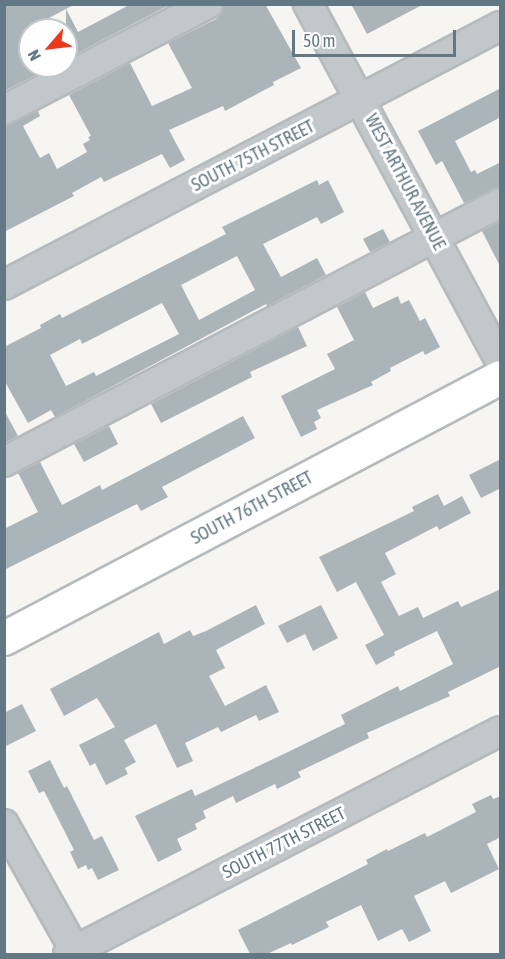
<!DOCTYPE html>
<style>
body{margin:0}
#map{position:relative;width:505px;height:959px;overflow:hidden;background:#f6f5f1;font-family:"Asap Condensed",sans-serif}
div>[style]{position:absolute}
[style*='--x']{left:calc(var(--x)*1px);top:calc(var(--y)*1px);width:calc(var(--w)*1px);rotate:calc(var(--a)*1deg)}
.building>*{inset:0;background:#abb5b9}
.roads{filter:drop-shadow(2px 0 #b5babd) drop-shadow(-2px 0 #b5babd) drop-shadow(0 2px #b5babd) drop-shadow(0 -2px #b5babd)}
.minor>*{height:28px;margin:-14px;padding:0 14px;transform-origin:14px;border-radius:14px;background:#c2c7c9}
.major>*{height:33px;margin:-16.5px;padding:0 16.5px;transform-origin:16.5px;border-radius:16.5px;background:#fff}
span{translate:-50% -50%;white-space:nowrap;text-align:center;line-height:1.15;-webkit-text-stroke:6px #fff;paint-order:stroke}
.street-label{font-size:18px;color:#627884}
.frame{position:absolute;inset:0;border:6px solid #627884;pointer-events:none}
.north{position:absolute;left:18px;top:18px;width:60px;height:60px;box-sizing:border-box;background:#fff;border:2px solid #c0c9ce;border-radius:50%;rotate:242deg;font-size:16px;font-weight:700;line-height:24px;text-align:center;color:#627884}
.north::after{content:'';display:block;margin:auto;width:21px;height:27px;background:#ed3919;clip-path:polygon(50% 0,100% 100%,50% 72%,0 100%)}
.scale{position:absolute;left:292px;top:30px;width:164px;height:27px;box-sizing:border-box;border:3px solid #627884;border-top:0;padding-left:8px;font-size:18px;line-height:21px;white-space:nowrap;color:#627884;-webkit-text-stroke:4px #fff;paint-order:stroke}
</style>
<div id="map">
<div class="building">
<i style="clip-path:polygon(4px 4px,75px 4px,66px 9px,78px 32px,131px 4px,171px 4px,66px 59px,66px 9px,30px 28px,30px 66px,53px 66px,4px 91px)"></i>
<i style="clip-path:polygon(224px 4px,265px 4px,301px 68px,273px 82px,274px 85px,225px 111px,223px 106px,169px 130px,185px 160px,170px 168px,162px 154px,104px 182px,101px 177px,72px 193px,74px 196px,4px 232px,4px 126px,38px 111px,40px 116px,23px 126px,40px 158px,49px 153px,57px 169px,87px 152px,83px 144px,90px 140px,88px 137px,91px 136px,69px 95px,130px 63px,152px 106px,192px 88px,168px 43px,216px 19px,222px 12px)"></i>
<i style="clip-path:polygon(351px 4px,424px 4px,367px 34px)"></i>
<i style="clip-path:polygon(501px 88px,501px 117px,455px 141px,471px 172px,475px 170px,477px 174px,501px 162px,501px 187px,464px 203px,442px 161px,436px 165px,418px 131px)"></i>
<i style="clip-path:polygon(evenodd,317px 180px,319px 185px,328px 180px,344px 212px,321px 224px,317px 217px,263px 244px,281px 277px,317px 258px,326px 275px,267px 306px,266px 304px,55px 417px,51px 410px,28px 423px,4px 380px,4px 347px,41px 328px,40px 325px,60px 314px,62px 318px,226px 234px,222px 227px,317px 180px,237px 256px,255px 290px,199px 320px,181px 285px,237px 256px,317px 180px,162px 303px,179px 334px,96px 376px,94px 372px,66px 386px,50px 355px,80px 339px,82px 344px,162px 303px)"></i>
<i style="clip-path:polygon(501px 221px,501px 268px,482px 231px)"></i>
<i style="clip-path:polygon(383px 229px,390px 242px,370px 252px,363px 239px)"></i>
<i style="clip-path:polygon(365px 292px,373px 308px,398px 296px,401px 304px,409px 300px,420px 321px,425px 318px,440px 347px,425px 355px,423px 351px,390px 368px,391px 371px,371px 382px,373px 385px,317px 410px,321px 418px,314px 422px,317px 429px,301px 437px,281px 396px,335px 369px,327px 354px,354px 340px,337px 307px)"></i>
<i style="clip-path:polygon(298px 327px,307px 346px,250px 372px,252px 377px,161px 423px,151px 404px)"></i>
<i style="clip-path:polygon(4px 410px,18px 436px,4px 443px)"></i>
<i style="clip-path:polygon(243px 416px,255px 438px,162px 487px,168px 497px,141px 511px,137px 504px,4px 570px,4px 529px,38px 512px,18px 473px,40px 462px,62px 505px,100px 485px,102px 490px)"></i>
<i style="clip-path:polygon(109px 426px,118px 444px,84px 462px,74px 444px)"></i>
<i style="clip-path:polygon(501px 459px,501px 488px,481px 498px,469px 475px)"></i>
<i style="clip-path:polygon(438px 494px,444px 506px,462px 496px,471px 513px,439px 530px,437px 526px,385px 553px,396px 574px,381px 582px,399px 616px,418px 607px,423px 618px,458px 601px,461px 607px,501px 589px,501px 666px,448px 692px,450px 696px,367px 733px,369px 738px,298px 772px,301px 777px,277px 789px,275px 784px,236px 803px,233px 796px,203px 811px,206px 818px,195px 824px,197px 829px,177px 839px,182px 850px,158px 862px,135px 816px,192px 789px,195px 796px,288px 752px,345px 724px,341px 715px,398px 686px,400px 691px,453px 664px,437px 631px,394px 652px,395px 655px,376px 665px,365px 645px,384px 635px,356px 582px,337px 592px,319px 557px,414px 511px,412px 507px)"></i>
<i style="clip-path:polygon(256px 605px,265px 624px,216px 650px,225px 668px,209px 676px,225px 706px,266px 685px,279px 712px,259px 721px,256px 715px,221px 732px,218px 727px,185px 743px,193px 761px,177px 768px,156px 724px,124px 740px,136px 762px,125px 768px,128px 774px,106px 785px,95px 763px,90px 766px,79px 745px,115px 727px,97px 698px,64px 716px,50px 689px,159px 632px,164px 644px,190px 630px,193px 636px,206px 631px)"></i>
<i style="clip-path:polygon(321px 605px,338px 638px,313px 651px,305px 634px,287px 643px,278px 626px)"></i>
<i style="clip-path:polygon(22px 704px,36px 731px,4px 747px,4px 713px)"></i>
<i style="clip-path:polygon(50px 760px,64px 788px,67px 786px,94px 840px,102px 836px,119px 870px,98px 880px,92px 868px,88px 870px,86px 865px,78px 869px,70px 852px,74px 850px,44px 791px,39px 793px,28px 771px)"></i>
<i style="clip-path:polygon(491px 795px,493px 799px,501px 796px,501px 837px,487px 844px,499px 869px,451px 893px,445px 881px,414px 896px,431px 931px,409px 942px,402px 929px,378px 941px,361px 905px,326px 922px,329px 927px,292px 945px,291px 943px,267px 954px,250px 954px,238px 930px,368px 864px,366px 860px,387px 849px,388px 851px,425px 833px,427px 837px,476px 812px,472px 804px)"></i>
</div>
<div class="roads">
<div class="minor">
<i style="--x:308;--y:4;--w:404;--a:61.7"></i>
<i style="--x:4;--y:110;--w:230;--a:-27.5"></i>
<i style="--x:4;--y:285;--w:560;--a:-27.57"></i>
<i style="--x:4;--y:462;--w:560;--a:-27.57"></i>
<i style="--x:4;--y:824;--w:149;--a:60.7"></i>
<i style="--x:68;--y:954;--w:486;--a:-27.3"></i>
</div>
<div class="major">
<i style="--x:4;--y:638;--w:560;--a:-27.75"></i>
</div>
</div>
<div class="street-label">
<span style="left:253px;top:156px;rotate:-27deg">SOUTH 75TH STREET</span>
<span style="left:405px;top:182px;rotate:62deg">WEST ARTHUR AVENUE</span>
<span style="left:252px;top:508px;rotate:-28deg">SOUTH 76TH STREET</span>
<span style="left:284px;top:843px;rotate:-27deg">SOUTH 77TH STREET</span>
</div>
<div class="frame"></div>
<div class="north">N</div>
<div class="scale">50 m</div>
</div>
